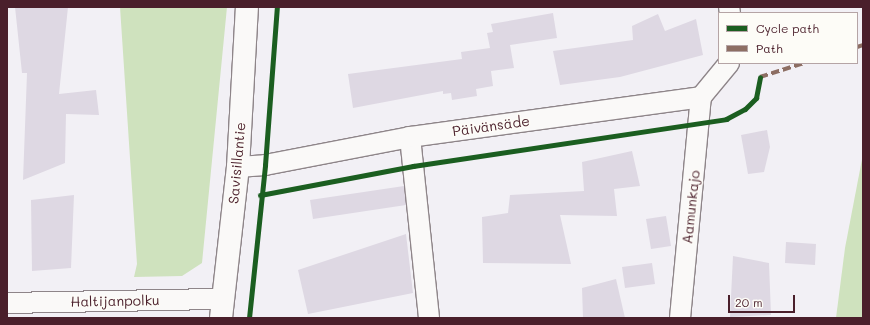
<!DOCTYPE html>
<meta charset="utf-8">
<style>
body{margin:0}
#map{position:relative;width:870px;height:325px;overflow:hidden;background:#f2f0f5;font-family:Mali,sans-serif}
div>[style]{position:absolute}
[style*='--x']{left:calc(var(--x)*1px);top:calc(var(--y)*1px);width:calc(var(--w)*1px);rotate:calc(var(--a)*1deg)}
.green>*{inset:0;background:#cfe2be}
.building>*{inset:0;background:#ded8e3}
.roads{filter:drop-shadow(1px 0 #8e8589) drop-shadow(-1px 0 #8e8589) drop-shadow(0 1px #8e8589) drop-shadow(0 -1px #8e8589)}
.street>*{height:20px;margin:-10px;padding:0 10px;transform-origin:10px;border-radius:10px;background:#faf9f8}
.secondary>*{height:22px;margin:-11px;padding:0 11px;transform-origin:11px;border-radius:11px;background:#faf9f8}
.quiet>*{height:4px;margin-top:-2px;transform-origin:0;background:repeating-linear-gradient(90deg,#8d6e63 0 8px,transparent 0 12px)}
.cycleway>*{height:5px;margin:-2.5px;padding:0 2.5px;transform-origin:2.5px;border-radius:2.5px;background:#1b5e20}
span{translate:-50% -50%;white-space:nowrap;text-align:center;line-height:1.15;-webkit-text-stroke:3px #fdfcf7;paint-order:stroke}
.street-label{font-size:14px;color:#4a1f2b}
.frame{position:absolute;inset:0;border:8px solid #4a1f2b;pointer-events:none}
.legend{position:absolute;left:718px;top:12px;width:140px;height:52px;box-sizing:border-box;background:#fdfcf7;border:1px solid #b5a4a5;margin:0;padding:5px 7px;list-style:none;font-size:12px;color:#4a1f2b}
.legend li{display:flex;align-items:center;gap:8px;height:20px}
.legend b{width:20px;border:1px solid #b5a4a5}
.scale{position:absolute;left:728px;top:295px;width:67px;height:18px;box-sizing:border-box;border:2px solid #4a1f2b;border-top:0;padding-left:5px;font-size:12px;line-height:14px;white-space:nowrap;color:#4a1f2b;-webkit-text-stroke:3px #fdfcf7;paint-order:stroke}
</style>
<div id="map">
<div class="green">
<i style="clip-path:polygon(120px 7px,227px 7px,202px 263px,182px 276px,134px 277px,137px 264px)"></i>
<i style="clip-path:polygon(863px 154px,863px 318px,836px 318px,845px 248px)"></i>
</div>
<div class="building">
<i style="clip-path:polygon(15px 7px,68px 7px,59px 94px,96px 90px,99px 115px,66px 114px,65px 163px,23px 180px,27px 73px,22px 73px)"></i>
<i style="clip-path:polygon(553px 13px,557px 38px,510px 45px,514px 68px,491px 71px,493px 86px,476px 89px,477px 96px,452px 100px,451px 93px,443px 94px,443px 91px,353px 108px,348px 74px,462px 59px,461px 52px,490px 48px,487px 33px,493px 32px,491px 24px)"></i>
<i style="clip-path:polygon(658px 14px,665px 31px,696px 19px,703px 55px,620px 77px,560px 85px,553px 51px,633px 40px,632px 26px)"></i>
<i style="clip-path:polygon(767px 130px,770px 147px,764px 172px,748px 174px,741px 135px)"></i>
<i style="clip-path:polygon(632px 151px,640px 186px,614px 189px,617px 216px,560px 215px,571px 264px,483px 263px,482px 217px,508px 213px,510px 195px,584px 191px,582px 162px)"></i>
<i style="clip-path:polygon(404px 186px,406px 205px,313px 219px,310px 200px)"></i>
<i style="clip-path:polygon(74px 195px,71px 268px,32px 271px,31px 200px)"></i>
<i style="clip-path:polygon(666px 216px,671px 246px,651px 249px,646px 219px)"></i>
<i style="clip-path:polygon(406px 234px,413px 293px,308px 314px,298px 270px)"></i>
<i style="clip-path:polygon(786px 242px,816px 244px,815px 265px,785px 263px)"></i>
<i style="clip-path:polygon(733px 256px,769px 263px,771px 315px,730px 317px)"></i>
<i style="clip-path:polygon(652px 263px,655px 284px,625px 288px,622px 267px)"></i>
<i style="clip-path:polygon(616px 279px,625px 318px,583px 318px,582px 288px)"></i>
</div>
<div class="roads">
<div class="street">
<i style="--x:729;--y:7;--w:6;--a:81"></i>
<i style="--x:410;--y:137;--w:182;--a:84"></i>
<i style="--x:238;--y:167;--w:27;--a:-4"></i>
<i style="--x:265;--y:165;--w:148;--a:-10.9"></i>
<i style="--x:410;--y:137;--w:294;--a:-7.8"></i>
<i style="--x:701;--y:97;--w:44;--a:-50.5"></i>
<i style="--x:7;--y:303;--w:215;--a:-1.1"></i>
<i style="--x:680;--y:318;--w:222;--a:-84.6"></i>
</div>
<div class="secondary">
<i style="--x:221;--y:318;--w:152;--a:-83.6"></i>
<i style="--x:238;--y:167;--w:160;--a:-86.8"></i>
</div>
</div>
<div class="quiet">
<i style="--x:857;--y:47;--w:6;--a:-18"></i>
<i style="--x:760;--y:77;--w:46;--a:-17.7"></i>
</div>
<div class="cycleway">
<i style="--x:260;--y:195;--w:156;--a:-10.7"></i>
<i style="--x:413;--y:166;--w:317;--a:-8.5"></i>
<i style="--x:726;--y:119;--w:21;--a:-28"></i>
<i style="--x:745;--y:109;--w:16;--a:-45"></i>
<i style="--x:756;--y:98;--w:21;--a:-79"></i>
<i style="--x:249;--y:318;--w:154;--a:-84"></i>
<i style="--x:265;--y:165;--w:158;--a:-85.7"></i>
</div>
<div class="street-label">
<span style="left:491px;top:126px;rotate:-8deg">Päivänsäde</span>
<span style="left:237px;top:163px;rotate:-85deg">Savisillantie</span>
<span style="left:691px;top:207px;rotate:-84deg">Aamunkajo</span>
<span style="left:115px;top:301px;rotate:-1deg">Haltijanpolku</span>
</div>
<div class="frame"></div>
<ul class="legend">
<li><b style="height:5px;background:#1b5e20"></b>Cycle path</li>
<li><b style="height:5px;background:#8d6e63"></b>Path</li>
</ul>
<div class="scale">20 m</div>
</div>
